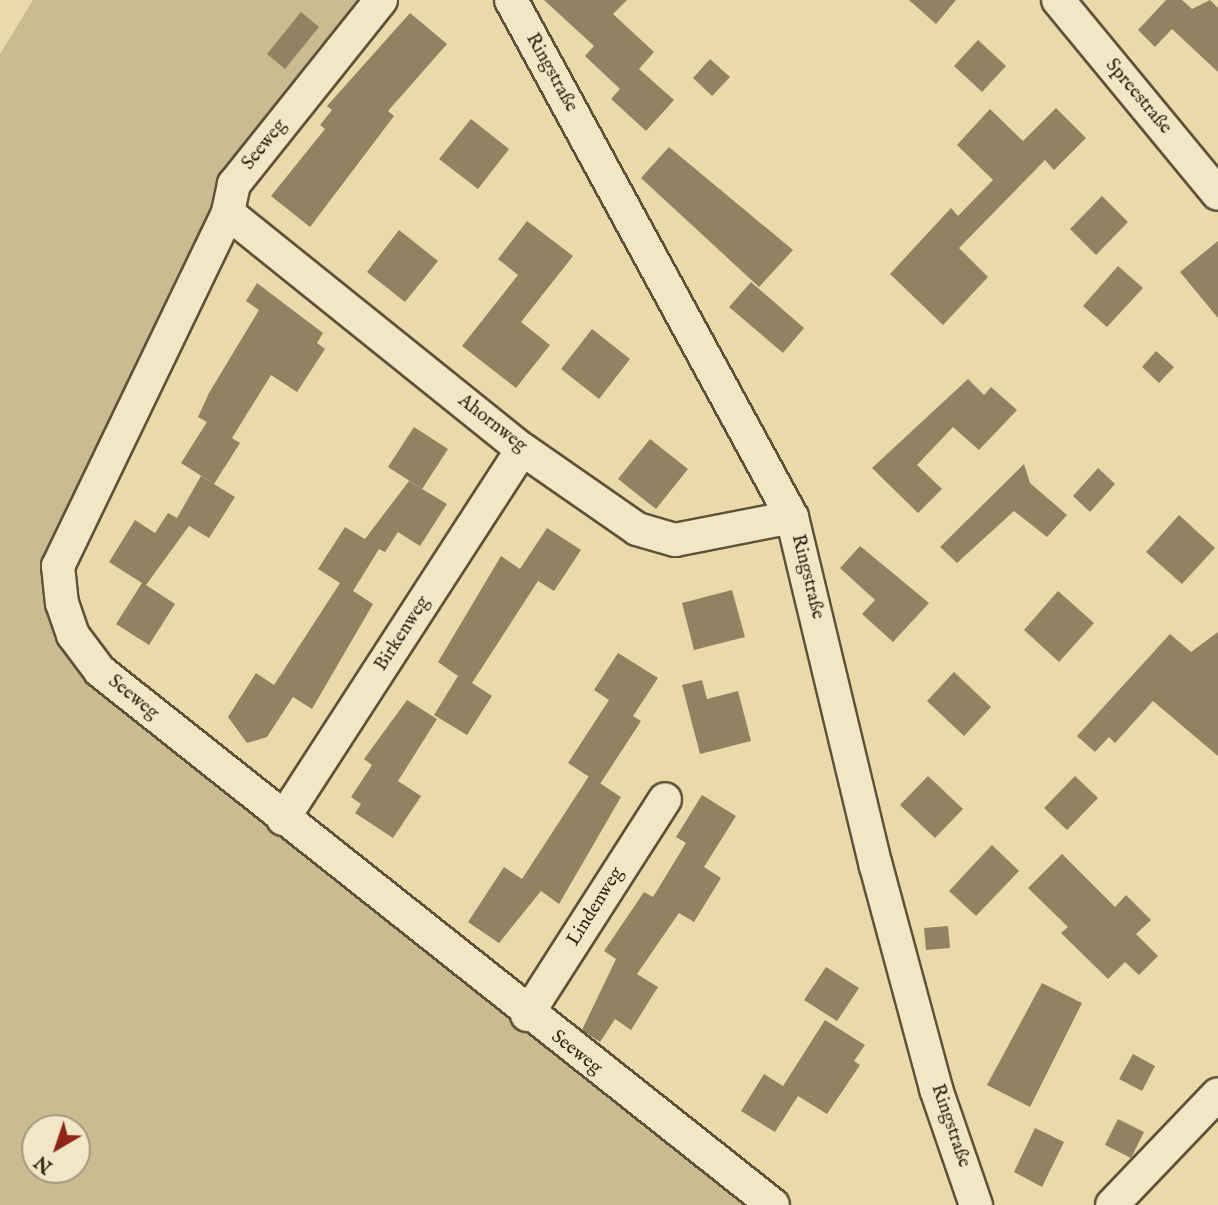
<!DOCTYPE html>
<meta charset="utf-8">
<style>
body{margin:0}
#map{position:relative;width:1218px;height:1205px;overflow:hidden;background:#eadaa9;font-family:"IM FELL English",serif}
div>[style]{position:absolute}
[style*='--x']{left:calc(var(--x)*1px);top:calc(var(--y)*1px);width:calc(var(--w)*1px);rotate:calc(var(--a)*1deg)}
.green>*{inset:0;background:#cabb90}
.building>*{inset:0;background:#918361}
.roads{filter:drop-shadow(2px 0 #5e5239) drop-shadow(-2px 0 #5e5239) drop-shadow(0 2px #5e5239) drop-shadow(0 -2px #5e5239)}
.minor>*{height:32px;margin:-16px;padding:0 16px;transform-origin:16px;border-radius:16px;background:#f1e7c7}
span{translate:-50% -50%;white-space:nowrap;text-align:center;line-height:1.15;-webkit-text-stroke:6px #f1e7c7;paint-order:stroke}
.street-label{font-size:19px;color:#302414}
.north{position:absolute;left:21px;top:1114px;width:70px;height:70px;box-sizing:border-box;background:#f1e7c7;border:2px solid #a4997f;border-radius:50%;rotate:219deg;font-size:19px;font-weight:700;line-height:28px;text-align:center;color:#302414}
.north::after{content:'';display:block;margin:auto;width:24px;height:32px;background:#8f2418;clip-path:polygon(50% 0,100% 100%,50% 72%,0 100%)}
</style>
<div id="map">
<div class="green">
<i style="clip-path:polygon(evenodd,33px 0,361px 0,220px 176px,211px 208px,46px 563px,90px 682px,748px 1205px,0 1205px,0 54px,33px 0,35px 1128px,77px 1128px,77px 1170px,35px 1170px,35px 1128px)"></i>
</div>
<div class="building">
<i style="clip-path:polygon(544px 0,627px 0,613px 14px,654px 52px,639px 69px,674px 100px,646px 131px,611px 99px,620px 89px,585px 56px,594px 46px)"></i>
<i style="clip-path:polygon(909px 0,956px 0,936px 24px)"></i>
<i style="clip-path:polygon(1166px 0,1182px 0,1192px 9px,1210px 0,1218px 8px,1218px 72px,1172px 29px,1155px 47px,1138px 30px)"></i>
<i style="clip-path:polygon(301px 12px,319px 27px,285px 69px,267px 54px)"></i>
<i style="clip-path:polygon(410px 13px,447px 44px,388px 111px,394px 116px,310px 227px,271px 196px,325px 129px,320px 125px,332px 110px,327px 106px)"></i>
<i style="clip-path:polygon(978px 40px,1006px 66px,982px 92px,954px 66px)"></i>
<i style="clip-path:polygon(710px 59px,730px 77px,712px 96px,693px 78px)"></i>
<i style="clip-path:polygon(1056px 108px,1086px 138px,1054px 170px,1045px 160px,959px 248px,988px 277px,943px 325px,890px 274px,951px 208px,958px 216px,993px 180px,957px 145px,990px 109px,1023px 141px)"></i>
<i style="clip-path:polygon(471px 119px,509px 149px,478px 189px,439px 159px)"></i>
<i style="clip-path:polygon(669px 147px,793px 250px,759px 287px,641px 178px)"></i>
<i style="clip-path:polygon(1102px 196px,1128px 222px,1096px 255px,1070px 229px)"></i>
<i style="clip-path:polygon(527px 221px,573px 256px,521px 322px,550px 345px,516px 388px,462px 346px,518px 275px,498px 259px)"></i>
<i style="clip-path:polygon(399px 230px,438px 261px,405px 302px,367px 272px)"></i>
<i style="clip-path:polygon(1218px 241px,1218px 318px,1180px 272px)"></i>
<i style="clip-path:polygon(1118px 266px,1143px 288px,1107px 327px,1083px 306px)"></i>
<i style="clip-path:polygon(751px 282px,804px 328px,783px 353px,729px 307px)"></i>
<i style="clip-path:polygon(257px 283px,323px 333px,317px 343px,325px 349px,297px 392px,271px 375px,232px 438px,240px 443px,214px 484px,181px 463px,207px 422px,198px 417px,209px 393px,259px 310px,246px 301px)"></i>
<i style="clip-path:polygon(592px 329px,630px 359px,599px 399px,561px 369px)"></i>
<i style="clip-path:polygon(1156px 351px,1174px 367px,1159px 383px,1142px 367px)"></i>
<i style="clip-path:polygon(968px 379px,984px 395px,991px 387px,1017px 410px,979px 450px,953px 427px,917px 465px,942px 489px,918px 513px,872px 468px)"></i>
<i style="clip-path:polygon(414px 427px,448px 449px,422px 489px,388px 467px)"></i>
<i style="clip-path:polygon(650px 439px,688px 469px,656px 509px,618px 479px)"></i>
<i style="clip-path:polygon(1024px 464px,1030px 483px,1067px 515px,1047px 537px,1014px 511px,957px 563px,940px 547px)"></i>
<i style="clip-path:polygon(1098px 468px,1115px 484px,1090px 512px,1073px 496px)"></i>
<i style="clip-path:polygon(201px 476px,235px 497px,209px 538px,189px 526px,146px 585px,175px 604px,149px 645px,116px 624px,142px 583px,109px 562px,135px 520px,155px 533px,168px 513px,177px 518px)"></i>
<i style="clip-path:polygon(409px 481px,447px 504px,420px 546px,398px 532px,385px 552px,379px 549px,353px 591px,373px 604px,312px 709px,293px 697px,267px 737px,247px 743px,228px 717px,256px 673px,274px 685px,340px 583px,318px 569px,345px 527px,365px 539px)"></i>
<i style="clip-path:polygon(1179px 515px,1215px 548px,1182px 584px,1146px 552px)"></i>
<i style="clip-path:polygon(547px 528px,581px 550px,554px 591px,538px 581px,472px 683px,492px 696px,467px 735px,434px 715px,458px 676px,438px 662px,501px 556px,520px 569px)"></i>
<i style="clip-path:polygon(860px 546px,929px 603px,893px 642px,862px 614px,875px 600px,840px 568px)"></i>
<i style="clip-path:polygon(732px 590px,745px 637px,694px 650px,682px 603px)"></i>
<i style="clip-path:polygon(1058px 591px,1094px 623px,1059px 662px,1024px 630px)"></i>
<i style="clip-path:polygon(1218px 632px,1218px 756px,1153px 701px,1115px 743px,1109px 737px,1095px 752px,1077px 736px,1170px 634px,1191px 652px)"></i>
<i style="clip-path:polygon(618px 653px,658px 678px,633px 716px,641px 721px,600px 784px,568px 763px,609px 700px,594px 690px)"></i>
<i style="clip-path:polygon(954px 672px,991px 707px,964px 736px,927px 701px)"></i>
<i style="clip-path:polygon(702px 680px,707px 699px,738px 691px,751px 741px,700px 754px,682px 685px)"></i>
<i style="clip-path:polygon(407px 700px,437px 719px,398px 781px,421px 796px,393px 838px,355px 813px,361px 804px,351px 797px,372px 765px,364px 759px)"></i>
<i style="clip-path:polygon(589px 776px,621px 797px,559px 904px,541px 891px,499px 943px,468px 922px,504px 867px,522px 879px)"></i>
<i style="clip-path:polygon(928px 776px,963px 809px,935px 838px,900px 805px)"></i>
<i style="clip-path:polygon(1075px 776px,1098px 798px,1067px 830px,1044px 808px)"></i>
<i style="clip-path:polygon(702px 795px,736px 816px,704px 867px,721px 878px,694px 922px,679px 913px,637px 974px,658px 987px,631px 1030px,615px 1019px,600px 1042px,582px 1030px,616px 959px,604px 951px,644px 892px,653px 897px,686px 843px,676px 837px)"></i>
<i style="clip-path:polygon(992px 845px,1019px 871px,976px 916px,949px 891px)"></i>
<i style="clip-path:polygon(1062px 854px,1115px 907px,1126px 895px,1151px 920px,1136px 934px,1158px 956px,1139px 975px,1125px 962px,1108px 979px,1061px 933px,1068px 927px,1028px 888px)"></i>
<i style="clip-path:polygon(948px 926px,950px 948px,926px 950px,924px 928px)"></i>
<i style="clip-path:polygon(826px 967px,859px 988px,837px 1021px,804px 1000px)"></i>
<i style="clip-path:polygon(1042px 983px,1082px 1003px,1030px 1107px,987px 1085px)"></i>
<i style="clip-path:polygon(825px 1020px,865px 1045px,854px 1061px,860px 1065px,827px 1114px,798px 1096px,775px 1132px,741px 1111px,764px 1074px,783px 1086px)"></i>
<i style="clip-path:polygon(1133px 1054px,1155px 1066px,1142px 1091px,1119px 1079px)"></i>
<i style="clip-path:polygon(1118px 1119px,1144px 1132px,1131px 1158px,1105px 1145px)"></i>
<i style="clip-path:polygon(1035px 1128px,1064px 1142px,1042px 1187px,1014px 1172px)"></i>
</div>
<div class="roads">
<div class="minor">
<i style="--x:381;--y:0;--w:236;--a:128.6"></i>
<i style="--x:234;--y:184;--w:30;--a:102"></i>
<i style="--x:228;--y:213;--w:392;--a:115.7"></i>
<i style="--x:58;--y:566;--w:37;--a:84"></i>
<i style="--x:62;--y:603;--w:34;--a:71"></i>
<i style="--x:73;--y:635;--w:45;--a:53.1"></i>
<i style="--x:100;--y:671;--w:859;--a:38.43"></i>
<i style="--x:511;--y:0;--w:588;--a:61.48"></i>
<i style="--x:792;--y:517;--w:359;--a:76.5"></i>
<i style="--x:876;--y:866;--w:231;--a:74.9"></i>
<i style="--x:936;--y:1089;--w:123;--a:71"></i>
<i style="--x:1058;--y:0;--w:251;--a:50.5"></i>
<i style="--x:228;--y:213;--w:377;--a:38.8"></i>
<i style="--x:522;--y:449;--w:140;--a:34.8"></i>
<i style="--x:637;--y:529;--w:40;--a:16"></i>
<i style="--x:675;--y:540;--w:119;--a:-11.1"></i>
<i style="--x:283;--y:819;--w:440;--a:-57.1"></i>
<i style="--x:527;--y:1015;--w:256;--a:-57.4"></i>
<i style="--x:1112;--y:1205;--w:153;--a:-46.3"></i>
</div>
</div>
<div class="street-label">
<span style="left:551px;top:73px;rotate:61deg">Ringstraße</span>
<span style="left:1138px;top:97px;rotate:50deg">Spreestraße</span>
<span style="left:265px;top:145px;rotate:-51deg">Seeweg</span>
<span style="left:492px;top:424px;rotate:38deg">Ahornweg</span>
<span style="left:807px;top:577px;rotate:76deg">Ringstraße</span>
<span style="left:403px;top:634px;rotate:-57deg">Birkenweg</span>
<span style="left:133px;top:698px;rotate:39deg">Seeweg</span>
<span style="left:596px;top:907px;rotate:-58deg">Lindenweg</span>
<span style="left:576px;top:1053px;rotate:38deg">Seeweg</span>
<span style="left:950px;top:1126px;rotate:71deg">Ringstraße</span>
</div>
<div class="north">N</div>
</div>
